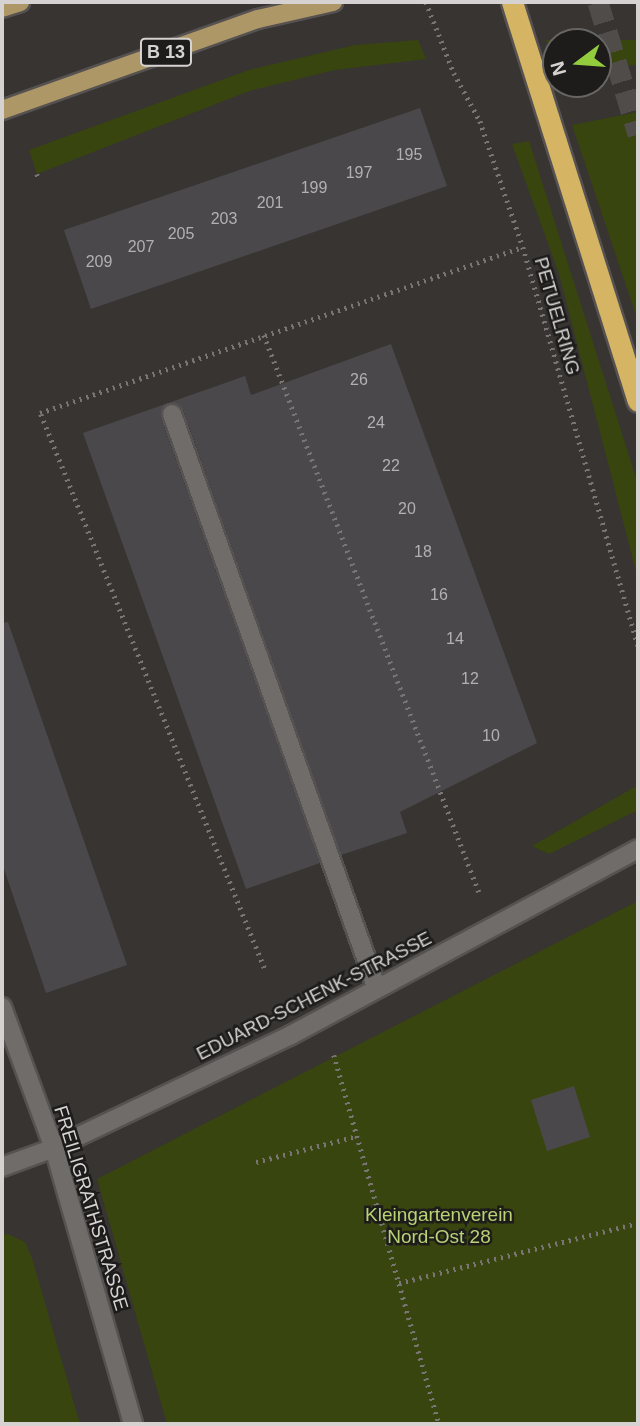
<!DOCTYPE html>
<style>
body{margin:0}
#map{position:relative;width:640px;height:1426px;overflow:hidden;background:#373432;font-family:Helvetica,sans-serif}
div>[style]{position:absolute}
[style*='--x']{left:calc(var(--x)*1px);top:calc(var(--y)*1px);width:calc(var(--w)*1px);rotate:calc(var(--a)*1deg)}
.green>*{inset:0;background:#39450e}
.building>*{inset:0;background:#4b484b}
.highway-tunnel>*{height:21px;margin-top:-10.5px;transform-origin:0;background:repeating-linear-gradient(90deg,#4f4c4a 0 21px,transparent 0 31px)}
.path>*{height:4.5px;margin-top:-2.25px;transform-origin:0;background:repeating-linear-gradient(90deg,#787574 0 2px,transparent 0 7px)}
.roads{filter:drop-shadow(2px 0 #565251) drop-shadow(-2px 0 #565251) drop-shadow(0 2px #565251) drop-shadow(0 -2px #565251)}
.lane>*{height:18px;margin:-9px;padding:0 9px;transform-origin:9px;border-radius:9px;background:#706c6a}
.street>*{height:18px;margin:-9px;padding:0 9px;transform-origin:9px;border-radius:9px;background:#706c6a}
.primary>*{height:18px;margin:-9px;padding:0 9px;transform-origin:9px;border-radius:9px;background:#ad9766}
.highway>*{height:21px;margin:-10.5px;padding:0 10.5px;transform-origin:10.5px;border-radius:10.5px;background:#d5b463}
span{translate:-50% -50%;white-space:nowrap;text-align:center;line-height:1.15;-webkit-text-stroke:5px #1d1c1b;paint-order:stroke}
.number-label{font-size:16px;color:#b2b0b0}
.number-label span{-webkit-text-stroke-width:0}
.shield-label span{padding:2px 5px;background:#1d1c1b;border:2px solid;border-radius:5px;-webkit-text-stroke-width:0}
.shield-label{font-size:18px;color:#d5d2d1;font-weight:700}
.street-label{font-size:19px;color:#d5d2d1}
.park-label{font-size:19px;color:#b9d274}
.frame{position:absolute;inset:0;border:4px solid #d5d2d1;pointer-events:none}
.north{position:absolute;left:542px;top:28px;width:70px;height:70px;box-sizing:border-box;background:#1d1c1b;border:2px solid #676564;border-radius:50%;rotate:254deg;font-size:19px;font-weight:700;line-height:28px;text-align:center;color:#d5d2d1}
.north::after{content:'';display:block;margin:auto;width:24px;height:32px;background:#93cd3d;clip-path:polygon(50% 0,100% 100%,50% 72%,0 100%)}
</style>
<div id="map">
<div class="green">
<i style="clip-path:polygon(418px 40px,426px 59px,335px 70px,249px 91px,37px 174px,29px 150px,249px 70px,355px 45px)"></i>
<i style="clip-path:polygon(546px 40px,638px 40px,638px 64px,598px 71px,598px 42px,556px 42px,556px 65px)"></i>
<i style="clip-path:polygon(638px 112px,638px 321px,572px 125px)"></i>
<i style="clip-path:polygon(529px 141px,638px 484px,638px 579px,559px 274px,512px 144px)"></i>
<i style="clip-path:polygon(638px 785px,638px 810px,549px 854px,532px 846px)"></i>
<i style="clip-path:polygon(638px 901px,638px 1424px,167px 1424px,97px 1179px)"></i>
<i style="clip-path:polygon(8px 1234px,25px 1242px,32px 1258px,80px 1424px,2px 1424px,2px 1235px)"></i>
</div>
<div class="building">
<i style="clip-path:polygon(420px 108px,447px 186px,91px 309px,64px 230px)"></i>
<i style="clip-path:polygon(391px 344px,537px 743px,400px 812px,407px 833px,341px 855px,183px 410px,168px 404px,161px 418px,320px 863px,246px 889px,83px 433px,245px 376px,251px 395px)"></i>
<i style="clip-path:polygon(8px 622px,127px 965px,46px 993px,2px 863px,2px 623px)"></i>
<i style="clip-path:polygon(574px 1086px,590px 1137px,547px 1151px,531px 1100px)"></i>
</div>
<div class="highway-tunnel">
<i style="--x:598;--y:2;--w:138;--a:73.1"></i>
</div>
<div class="path">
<i style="--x:426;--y:2;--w:76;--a:68.5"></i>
<i style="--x:454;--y:73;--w:55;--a:61.6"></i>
<i style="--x:480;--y:121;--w:133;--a:71.2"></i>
<i style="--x:523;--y:247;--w:415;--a:73.9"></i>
<i style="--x:37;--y:174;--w:5;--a:68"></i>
<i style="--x:264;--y:335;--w:597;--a:68.89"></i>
<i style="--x:264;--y:968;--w:598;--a:-111.98"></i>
<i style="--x:40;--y:413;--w:511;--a:-18.97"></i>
<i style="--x:334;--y:1055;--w:384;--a:74.1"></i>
<i style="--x:256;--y:1162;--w:104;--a:-14.4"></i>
<i style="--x:399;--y:1283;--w:245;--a:-14.1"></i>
</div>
<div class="roads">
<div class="lane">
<i style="--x:172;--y:414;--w:610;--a:70.38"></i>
</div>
<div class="street">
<i style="--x:2;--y:1007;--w:150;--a:69.8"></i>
<i style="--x:54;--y:1148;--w:287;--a:74"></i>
<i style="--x:2;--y:1167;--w:55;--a:-20.1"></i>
<i style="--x:54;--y:1148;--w:263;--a:-25.5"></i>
<i style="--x:291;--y:1035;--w:394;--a:-28.2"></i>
</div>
<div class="primary">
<i style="--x:2;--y:8;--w:19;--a:-18"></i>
<i style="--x:2;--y:110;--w:272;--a:-19.6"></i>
<i style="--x:258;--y:19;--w:77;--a:-12.8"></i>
</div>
<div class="highway">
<i style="--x:512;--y:2;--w:418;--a:72.5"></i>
</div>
</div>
<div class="number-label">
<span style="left:409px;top:155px">195</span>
<span style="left:359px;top:173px">197</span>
<span style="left:314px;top:188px">199</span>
<span style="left:270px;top:203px">201</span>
<span style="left:224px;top:219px">203</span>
<span style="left:181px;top:234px">205</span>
<span style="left:141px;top:247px">207</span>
<span style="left:99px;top:262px">209</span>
<span style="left:359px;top:380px">26</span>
<span style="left:376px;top:423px">24</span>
<span style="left:391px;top:466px">22</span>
<span style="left:407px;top:509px">20</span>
<span style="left:423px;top:552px">18</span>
<span style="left:439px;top:595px">16</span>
<span style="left:455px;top:639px">14</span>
<span style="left:470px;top:679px">12</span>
<span style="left:491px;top:736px">10</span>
</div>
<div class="shield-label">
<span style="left:166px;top:52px">B 13</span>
</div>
<div class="street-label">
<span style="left:557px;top:316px;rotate:74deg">PETUELRING</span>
<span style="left:314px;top:996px;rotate:-27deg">EDUARD-SCHENK-STRASSE</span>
<span style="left:91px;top:1208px;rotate:73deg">FREILIGRATHSTRASSE</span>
</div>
<div class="park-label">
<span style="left:439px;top:1226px">Kleingartenverein<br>Nord-Ost 28</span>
</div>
<div class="frame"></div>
<div class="north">N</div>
</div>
